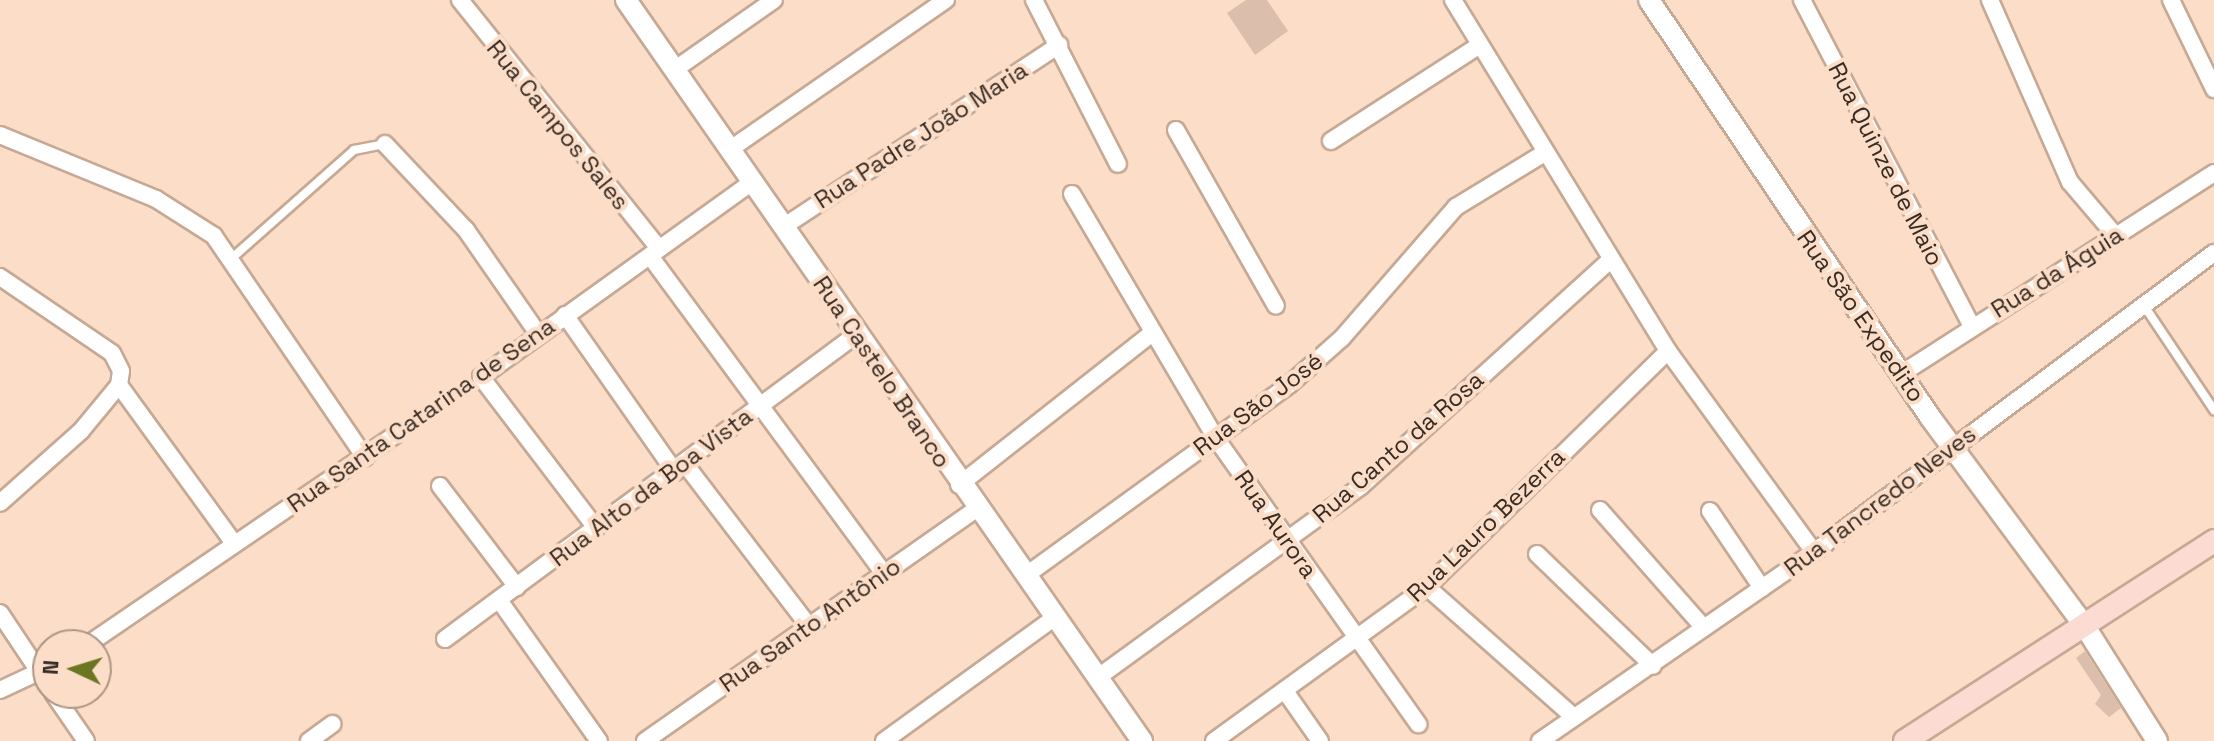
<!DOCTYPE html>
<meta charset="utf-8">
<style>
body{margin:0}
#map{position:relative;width:2214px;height:741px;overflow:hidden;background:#fcddc8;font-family:"Space Grotesk",sans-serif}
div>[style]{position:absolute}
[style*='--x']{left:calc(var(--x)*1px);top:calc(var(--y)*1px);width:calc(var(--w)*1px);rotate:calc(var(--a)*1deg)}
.building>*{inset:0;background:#dbbeab}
.path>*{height:3px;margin-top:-1.5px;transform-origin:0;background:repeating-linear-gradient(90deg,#a69081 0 4px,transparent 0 10px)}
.roads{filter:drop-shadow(2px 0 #c6a995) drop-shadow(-2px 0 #c6a995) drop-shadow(0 2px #c6a995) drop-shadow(0 -2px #c6a995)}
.service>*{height:8px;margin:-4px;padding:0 4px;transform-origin:4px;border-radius:4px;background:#fff}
.minor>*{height:16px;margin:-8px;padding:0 8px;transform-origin:8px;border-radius:8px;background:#fff}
.tertiary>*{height:20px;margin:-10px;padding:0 10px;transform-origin:10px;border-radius:10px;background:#fff}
.secondary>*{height:22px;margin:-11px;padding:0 11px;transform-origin:11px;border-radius:11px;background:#fcdbd2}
span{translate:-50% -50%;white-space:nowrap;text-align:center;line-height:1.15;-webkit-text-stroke:8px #fcddc8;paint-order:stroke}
.street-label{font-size:24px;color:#372c24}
.north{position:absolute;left:32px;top:629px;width:80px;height:80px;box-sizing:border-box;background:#fcddc8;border:2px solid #ad9686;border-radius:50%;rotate:274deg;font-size:22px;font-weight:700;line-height:32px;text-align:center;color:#372c24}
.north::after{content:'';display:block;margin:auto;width:28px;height:36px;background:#6b7620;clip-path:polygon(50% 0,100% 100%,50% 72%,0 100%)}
</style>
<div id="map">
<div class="building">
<i style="clip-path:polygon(1246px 0,1267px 0,1288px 31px,1255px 55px,1227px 13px)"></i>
<i style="clip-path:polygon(2085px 651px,2121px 708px,2109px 717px,2095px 704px,2101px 695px,2076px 658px)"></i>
</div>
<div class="path">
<i style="--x:408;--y:427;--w:73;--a:-34.3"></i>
</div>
<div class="roads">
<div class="service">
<i style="--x:232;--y:258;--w:163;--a:-41.5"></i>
<i style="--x:354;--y:150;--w:32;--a:-11"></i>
<i style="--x:2143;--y:304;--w:128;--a:56.2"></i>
</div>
<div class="minor">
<i style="--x:460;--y:0;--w:318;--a:51.3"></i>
<i style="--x:1034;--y:0;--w:184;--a:62.9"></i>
<i style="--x:1453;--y:0;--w:412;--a:58.5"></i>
<i style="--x:1668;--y:351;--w:248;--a:54"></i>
<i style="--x:1802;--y:0;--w:368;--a:62.5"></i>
<i style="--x:1990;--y:0;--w:199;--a:66.3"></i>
<i style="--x:2070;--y:182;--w:70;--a:49.7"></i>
<i style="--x:2171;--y:0;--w:99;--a:64.2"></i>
<i style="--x:674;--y:70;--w:122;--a:-35"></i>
<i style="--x:1176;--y:130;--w:202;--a:60.4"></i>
<i style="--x:0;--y:135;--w:169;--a:22.3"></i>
<i style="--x:156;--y:199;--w:69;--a:32.5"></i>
<i style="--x:214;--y:236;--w:268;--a:55.7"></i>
<i style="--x:1331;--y:141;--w:177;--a:-32.8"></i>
<i style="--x:385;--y:144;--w:118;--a:46.7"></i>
<i style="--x:466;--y:230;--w:124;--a:55.2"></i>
<i style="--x:729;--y:150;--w:264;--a:-34.7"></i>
<i style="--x:1072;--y:194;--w:282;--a:59.5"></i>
<i style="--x:1215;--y:437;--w:352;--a:54.7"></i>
<i style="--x:783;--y:227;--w:331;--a:-33.4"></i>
<i style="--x:650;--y:256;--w:394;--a:53.6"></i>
<i style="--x:0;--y:277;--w:135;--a:34.2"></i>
<i style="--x:112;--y:353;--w:20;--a:63"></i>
<i style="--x:121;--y:371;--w:14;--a:98"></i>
<i style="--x:119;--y:385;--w:60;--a:129.6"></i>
<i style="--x:81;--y:431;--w:108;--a:138.4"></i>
<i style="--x:565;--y:315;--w:192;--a:55"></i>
<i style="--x:1901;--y:374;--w:372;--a:-32.7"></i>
<i style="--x:119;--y:385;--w:195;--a:54"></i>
<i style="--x:685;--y:464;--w:204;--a:52.6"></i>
<i style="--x:959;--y:485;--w:244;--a:-38.2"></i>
<i style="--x:440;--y:486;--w:127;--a:52.7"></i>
<i style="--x:1600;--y:510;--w:157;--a:48.6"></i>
<i style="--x:1710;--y:511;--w:93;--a:56"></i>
<i style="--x:596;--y:528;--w:190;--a:-127.3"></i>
<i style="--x:481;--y:377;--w:334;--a:-35.7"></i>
<i style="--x:1537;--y:554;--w:161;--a:44"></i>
<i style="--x:1025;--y:576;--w:327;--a:-35.9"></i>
<i style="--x:1290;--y:384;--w:69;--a:-41.5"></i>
<i style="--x:1342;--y:338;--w:174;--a:-49"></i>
<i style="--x:1456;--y:207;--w:105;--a:-31.4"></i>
<i style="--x:1427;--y:587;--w:196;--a:41.5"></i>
<i style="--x:499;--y:600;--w:173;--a:54.7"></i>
<i style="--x:0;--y:613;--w:87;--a:56.3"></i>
<i style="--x:445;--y:639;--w:513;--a:-36.51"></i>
<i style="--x:87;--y:645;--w:373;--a:-34.3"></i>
<i style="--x:1097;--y:678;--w:326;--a:-36"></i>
<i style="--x:1361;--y:486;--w:338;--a:-42.2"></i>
<i style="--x:0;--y:690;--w:50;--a:-25"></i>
<i style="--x:1285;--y:691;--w:61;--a:55"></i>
<i style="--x:53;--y:693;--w:58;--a:55.5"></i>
<i style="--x:309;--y:741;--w:29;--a:-36"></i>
<i style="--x:645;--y:741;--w:404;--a:-35"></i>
<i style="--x:884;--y:741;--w:210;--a:-35.9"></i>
<i style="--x:1214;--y:741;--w:263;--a:-35.9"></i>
<i style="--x:1427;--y:587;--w:337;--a:-44.4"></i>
<i style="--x:1540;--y:741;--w:333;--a:-34.6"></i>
<i style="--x:1814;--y:552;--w:499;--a:-36.8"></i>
</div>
<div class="tertiary">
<i style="--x:626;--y:0;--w:903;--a:55.15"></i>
<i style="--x:1649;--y:0;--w:503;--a:56.03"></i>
<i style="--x:1930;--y:417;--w:259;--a:53.5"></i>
<i style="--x:2084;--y:625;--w:137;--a:57.8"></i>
</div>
<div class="secondary">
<i style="--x:1905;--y:741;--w:368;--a:-32.9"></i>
</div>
</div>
<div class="street-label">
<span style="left:558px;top:125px;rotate:51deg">Rua Campos Sales</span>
<span style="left:921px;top:135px;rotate:-33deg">Rua Padre João Maria</span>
<span style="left:1886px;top:164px;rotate:63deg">Rua Quinze de Maio</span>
<span style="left:2057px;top:272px;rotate:-32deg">Rua da Águia</span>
<span style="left:1861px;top:316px;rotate:55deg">Rua São Expedito</span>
<span style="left:882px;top:372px;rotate:56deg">Rua Castelo Branco</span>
<span style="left:1258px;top:404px;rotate:-37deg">Rua São José</span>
<span style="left:421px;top:415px;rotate:-35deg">Rua Santa Catarina de Sena</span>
<span style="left:1398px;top:447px;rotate:-41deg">Rua Canto da Rosa</span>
<span style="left:651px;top:487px;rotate:-37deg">Rua Alto da Boa Vista</span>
<span style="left:1880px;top:501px;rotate:-37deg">Rua Tancredo Neves</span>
<span style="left:1276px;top:524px;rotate:55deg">Rua Aurora</span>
<span style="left:1486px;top:525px;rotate:-44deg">Rua Lauro Bezerra</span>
<span style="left:810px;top:625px;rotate:-35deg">Rua Santo Antônio</span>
</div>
<div class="north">N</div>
</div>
